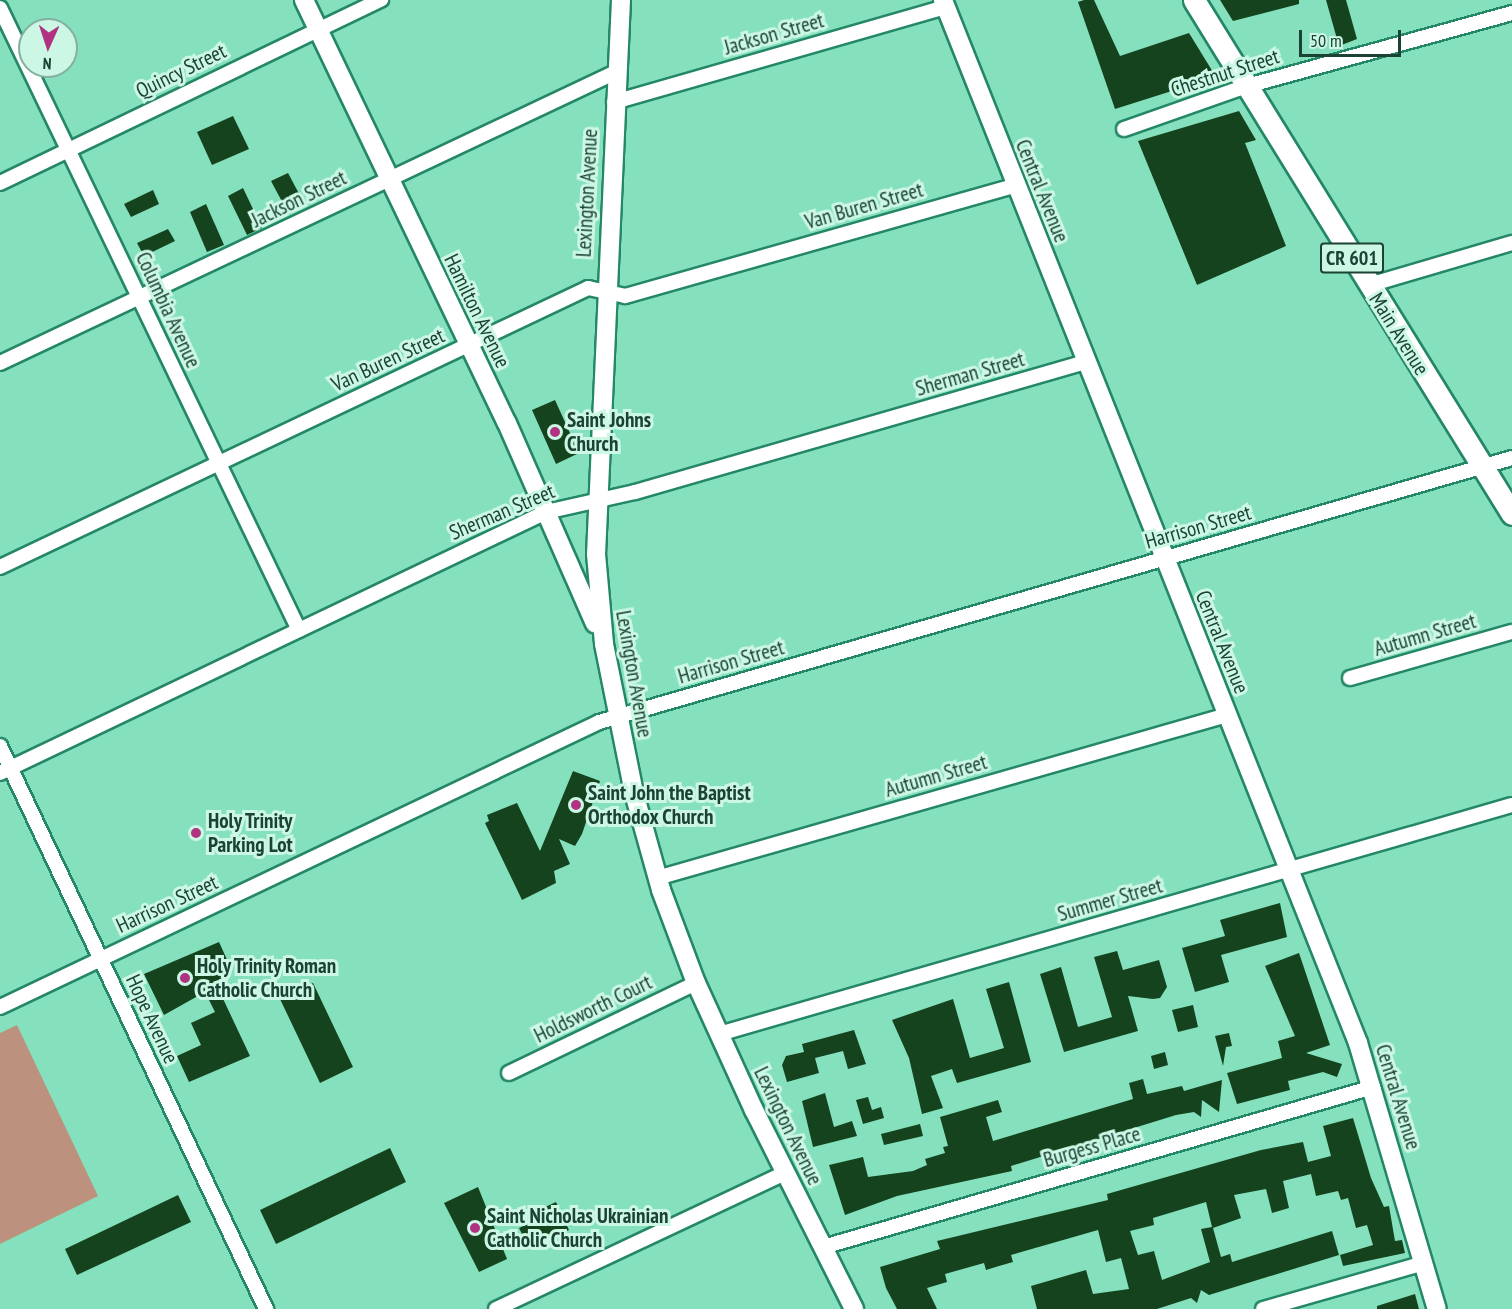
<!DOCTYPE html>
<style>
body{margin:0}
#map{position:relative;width:1512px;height:1309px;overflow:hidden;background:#85e1bd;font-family:"PT Sans Narrow",sans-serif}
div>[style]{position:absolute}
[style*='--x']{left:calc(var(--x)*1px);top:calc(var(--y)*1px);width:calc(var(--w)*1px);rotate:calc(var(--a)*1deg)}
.green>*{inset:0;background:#bc927f}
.building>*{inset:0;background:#15431d}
.roads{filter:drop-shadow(2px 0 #248767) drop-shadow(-2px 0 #248767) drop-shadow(0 2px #248767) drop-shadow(0 -2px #248767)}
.minor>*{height:14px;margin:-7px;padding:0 7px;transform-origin:7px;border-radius:7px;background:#fff}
.secondary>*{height:18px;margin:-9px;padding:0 9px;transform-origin:9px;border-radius:9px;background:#fff}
.primary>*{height:21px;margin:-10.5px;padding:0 10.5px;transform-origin:10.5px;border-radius:10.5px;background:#fff}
.dots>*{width:16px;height:16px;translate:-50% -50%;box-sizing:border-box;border:3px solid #ccf7e5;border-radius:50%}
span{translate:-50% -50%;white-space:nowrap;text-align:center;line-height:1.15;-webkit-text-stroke:6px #ccf7e5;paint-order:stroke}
.shield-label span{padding:2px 4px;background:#ccf7e5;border:2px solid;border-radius:4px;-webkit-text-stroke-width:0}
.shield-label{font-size:20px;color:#1b4233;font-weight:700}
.street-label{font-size:21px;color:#1b4233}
.poi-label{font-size:21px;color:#1b4233;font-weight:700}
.left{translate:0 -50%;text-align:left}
.north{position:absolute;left:18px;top:18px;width:60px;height:60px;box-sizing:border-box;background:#ccf7e5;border:2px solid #85af9e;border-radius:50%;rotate:183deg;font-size:16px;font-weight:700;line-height:24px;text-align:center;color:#1b4233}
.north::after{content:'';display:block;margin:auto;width:21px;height:27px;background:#b03280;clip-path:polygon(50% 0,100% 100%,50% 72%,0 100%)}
.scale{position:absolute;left:1299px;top:30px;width:102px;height:27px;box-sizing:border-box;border:3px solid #1b4233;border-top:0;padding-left:8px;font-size:18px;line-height:21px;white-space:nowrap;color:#1b4233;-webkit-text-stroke:4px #ccf7e5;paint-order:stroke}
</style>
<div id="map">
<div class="green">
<i style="clip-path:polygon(17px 1025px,98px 1196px,0 1244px,0 1033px)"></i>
</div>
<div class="building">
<i style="clip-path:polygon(1084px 0,1094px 0,1120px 56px,1189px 33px,1216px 77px,1115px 109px,1078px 2px)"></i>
<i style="clip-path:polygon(1220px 0,1299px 0,1299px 4px,1233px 21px)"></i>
<i style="clip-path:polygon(1326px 0,1346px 0,1357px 39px,1339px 46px)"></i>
<i style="clip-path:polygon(1239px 111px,1256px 140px,1245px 143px,1286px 246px,1197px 285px,1138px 141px)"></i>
<i style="clip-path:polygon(233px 116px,249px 149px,212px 165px,197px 132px)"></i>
<i style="clip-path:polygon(288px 173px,304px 203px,287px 211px,271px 181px)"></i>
<i style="clip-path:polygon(243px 188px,262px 228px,247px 235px,228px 196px)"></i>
<i style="clip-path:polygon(153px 190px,159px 204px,131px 217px,124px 204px)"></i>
<i style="clip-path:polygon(206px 204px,224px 245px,207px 252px,190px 212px)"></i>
<i style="clip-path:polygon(168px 229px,175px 241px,144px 256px,137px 243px)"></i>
<i style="clip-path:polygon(555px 400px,579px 453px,556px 464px,532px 410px)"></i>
<i style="clip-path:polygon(573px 771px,600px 781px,582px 834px,575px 846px,559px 839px,570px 864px,554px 871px,556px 883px,522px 900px,485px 823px,489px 821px,487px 815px,517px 803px,540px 851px)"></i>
<i style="clip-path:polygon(1280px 903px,1287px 937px,1221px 955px,1229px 982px,1195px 992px,1182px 948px,1225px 936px,1220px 920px)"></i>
<i style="clip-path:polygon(219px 942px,229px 964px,220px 974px,225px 983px,217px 986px,250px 1056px,189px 1082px,177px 1056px,201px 1045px,191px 1023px,215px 1012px,205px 992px,164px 1015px,144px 974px)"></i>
<i style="clip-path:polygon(1117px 951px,1123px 970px,1159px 960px,1167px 987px,1160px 998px,1153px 999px,1128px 996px,1138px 1031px,1064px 1052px,1040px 974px,1061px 967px,1078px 1027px,1112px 1017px,1094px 957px)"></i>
<i style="clip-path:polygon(1299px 953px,1330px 1045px,1306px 1053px,1342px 1064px,1337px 1077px,1323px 1072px,1288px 1081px,1290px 1090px,1237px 1104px,1227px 1073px,1282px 1058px,1278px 1041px,1295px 1036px,1265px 966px)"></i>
<i style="clip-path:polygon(1009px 982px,1031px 1062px,957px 1083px,952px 1069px,931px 1076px,943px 1108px,922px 1114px,909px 1058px,892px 1020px,953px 999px,970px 1058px,1004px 1048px,986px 989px)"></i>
<i style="clip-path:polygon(313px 983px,353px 1067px,320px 1083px,280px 999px)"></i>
<i style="clip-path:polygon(1193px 1005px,1198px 1027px,1178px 1032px,1172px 1010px)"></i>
<i style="clip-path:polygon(854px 1030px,866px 1064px,848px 1069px,843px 1051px,815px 1058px,819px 1073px,787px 1082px,782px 1065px,786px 1056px,804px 1052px,802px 1044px)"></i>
<i style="clip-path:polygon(1229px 1033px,1232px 1046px,1226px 1047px,1223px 1066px,1215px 1036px)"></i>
<i style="clip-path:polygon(1165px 1052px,1168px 1065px,1154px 1069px,1151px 1056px)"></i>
<i style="clip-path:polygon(1143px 1079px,1147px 1094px,1182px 1086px,1184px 1091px,1222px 1080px,1219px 1112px,1202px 1100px,1201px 1117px,1194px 1112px,1176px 1115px,1011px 1166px,1012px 1171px,897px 1196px,845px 1215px,829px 1165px,863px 1157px,868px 1177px,913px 1171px,927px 1165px,925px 1159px,945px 1153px,943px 1147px,948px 1146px,940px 1117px,998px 1100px,1002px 1112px,986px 1117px,993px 1141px,1133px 1099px,1129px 1083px)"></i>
<i style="clip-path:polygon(825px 1093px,834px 1127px,852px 1121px,857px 1136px,813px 1147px,802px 1101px)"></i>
<i style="clip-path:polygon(868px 1097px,872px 1110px,881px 1107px,884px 1118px,863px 1124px,856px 1100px)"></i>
<i style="clip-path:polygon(evenodd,1353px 1118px,1371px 1178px,1384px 1207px,1389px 1206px,1395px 1241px,1402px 1240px,1405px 1253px,1343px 1266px,1340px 1255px,1373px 1245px,1367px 1225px,1356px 1228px,1348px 1198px,1341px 1200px,1338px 1191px,1316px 1196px,1311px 1174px,1283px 1181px,1289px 1208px,1272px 1213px,1266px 1189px,1234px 1195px,1241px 1218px,1213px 1228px,1221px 1257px,1230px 1254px,1232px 1262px,1332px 1231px,1339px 1255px,1209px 1295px,1201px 1290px,1197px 1303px,1191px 1298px,1157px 1309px,1037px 1309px,1031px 1286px,1086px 1270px,1093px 1294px,1129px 1289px,1121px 1258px,1106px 1262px,1098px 1230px,1011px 1255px,1013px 1262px,999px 1266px,986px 1270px,984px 1263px,945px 1274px,947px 1282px,927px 1288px,937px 1309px,897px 1309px,886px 1288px,880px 1267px,940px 1249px,937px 1241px,1108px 1200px,1107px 1194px,1261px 1150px,1303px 1142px,1308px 1162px,1331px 1156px,1323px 1126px,1353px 1118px,1206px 1202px,1212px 1227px,1201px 1229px,1210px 1262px,1162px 1280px,1154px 1251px,1138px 1255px,1130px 1231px,1154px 1225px,1153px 1218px,1206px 1202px)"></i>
<i style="clip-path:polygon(920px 1124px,923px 1136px,884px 1145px,881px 1134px)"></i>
<i style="clip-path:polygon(390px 1148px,406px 1182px,276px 1244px,260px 1210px)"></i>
<i style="clip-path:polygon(478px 1187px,507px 1259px,479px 1272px,444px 1203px)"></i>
<i style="clip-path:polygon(178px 1195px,191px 1222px,77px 1275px,65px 1249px)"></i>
<i style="clip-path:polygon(556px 1202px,569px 1230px,529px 1248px,519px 1228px,545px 1216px,541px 1209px)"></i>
<i style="clip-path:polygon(1415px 1294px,1419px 1309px,1377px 1309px,1377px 1306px)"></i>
</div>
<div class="roads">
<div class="minor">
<i style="--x:0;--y:8;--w:690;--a:64.33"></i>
<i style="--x:614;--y:102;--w:345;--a:-16"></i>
<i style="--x:1124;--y:129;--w:130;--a:-19.3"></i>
<i style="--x:1247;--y:86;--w:275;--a:-15.4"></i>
<i style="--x:0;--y:183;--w:423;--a:-25.7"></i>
<i style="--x:1369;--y:285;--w:149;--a:-16.4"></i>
<i style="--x:0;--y:363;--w:681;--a:-25.29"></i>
<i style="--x:0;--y:567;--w:651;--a:-25.38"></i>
<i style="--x:588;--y:288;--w:38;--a:12"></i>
<i style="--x:625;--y:296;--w:406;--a:-15.8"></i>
<i style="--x:1350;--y:678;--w:168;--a:-15.9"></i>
<i style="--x:0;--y:746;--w:623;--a:64.71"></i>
<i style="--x:0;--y:773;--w:605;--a:-25.55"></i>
<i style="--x:546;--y:512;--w:91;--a:-12.7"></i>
<i style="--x:635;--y:492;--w:469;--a:-16.1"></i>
<i style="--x:657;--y:878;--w:593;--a:-15.96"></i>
<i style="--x:0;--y:1007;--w:663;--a:-25.44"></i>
<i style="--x:599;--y:722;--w:950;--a:-16.13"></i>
<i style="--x:719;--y:1034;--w:825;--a:-16.11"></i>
<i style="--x:509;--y:1073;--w:208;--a:-25.7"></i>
<i style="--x:823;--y:1247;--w:573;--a:-16.22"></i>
<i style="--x:496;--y:1309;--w:319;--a:-25.2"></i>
<i style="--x:1263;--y:1309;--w:167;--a:-15.9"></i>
</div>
<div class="secondary">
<i style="--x:304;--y:0;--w:469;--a:64.4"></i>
<i style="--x:507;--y:423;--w:219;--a:66.3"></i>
<i style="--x:621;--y:0;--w:555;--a:92.58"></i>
<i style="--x:596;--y:554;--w:90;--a:84.9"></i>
<i style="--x:604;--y:644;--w:152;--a:78.6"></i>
<i style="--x:634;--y:793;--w:101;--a:74.4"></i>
<i style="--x:661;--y:890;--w:99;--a:69.4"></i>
<i style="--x:696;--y:983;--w:140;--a:65.5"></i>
<i style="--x:754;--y:1110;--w:223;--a:63.3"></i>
<i style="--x:943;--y:0;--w:1123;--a:68.3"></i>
<i style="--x:1358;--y:1043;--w:277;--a:73.5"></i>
</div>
<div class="primary">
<i style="--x:1194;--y:0;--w:604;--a:58.26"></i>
</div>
</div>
<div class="dots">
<i style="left:555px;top:432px;background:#b03280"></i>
<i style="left:576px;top:805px;background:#b03280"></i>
<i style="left:196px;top:833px;background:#b03280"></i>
<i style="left:185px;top:978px;background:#b03280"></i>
<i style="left:475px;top:1228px;background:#b03280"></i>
</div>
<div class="shield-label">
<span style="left:1352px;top:258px">CR 601</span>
</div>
<div class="street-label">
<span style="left:774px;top:34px;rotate:-16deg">Jackson Street</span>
<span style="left:181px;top:71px;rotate:-26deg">Quincy Street</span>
<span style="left:1225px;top:73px;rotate:-18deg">Chestnut Street</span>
<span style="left:1042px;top:191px;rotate:68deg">Central Avenue</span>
<span style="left:587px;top:193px;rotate:-87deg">Lexington Avenue</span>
<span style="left:299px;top:199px;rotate:-26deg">Jackson Street</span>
<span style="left:864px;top:206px;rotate:-16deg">Van Buren Street</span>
<span style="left:168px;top:310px;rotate:65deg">Columbia Avenue</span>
<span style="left:477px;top:311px;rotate:64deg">Hamilton Avenue</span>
<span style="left:1399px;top:334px;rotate:58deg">Main Avenue</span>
<span style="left:388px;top:360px;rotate:-25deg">Van Buren Street</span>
<span style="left:970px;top:374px;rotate:-16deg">Sherman Street</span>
<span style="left:502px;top:512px;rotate:-23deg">Sherman Street</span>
<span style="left:1198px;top:527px;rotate:-16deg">Harrison Street</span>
<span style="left:1425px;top:635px;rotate:-16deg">Autumn Street</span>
<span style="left:1222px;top:642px;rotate:68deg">Central Avenue</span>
<span style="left:731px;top:662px;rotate:-16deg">Harrison Street</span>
<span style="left:634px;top:674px;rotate:80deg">Lexington Avenue</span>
<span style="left:936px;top:776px;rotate:-16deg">Autumn Street</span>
<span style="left:1110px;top:900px;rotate:-16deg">Summer Street</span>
<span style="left:167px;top:904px;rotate:-25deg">Harrison Street</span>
<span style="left:593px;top:1009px;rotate:-26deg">Holdsworth Court</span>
<span style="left:152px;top:1019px;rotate:65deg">Hope Avenue</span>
<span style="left:1398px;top:1097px;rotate:73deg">Central Avenue</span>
<span style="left:788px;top:1126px;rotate:64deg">Lexington Avenue</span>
<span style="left:1092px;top:1147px;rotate:-16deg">Burgess Place</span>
</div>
<div class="poi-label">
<span class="left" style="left:567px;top:432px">Saint Johns<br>Church</span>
<span class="left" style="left:588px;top:805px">Saint John the Baptist<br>Orthodox Church</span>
<span class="left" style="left:208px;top:833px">Holy Trinity<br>Parking Lot</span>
<span class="left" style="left:197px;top:978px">Holy Trinity Roman<br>Catholic Church</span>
<span class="left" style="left:487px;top:1228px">Saint Nicholas Ukrainian<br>Catholic Church</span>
</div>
<div class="north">N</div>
<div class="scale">50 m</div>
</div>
